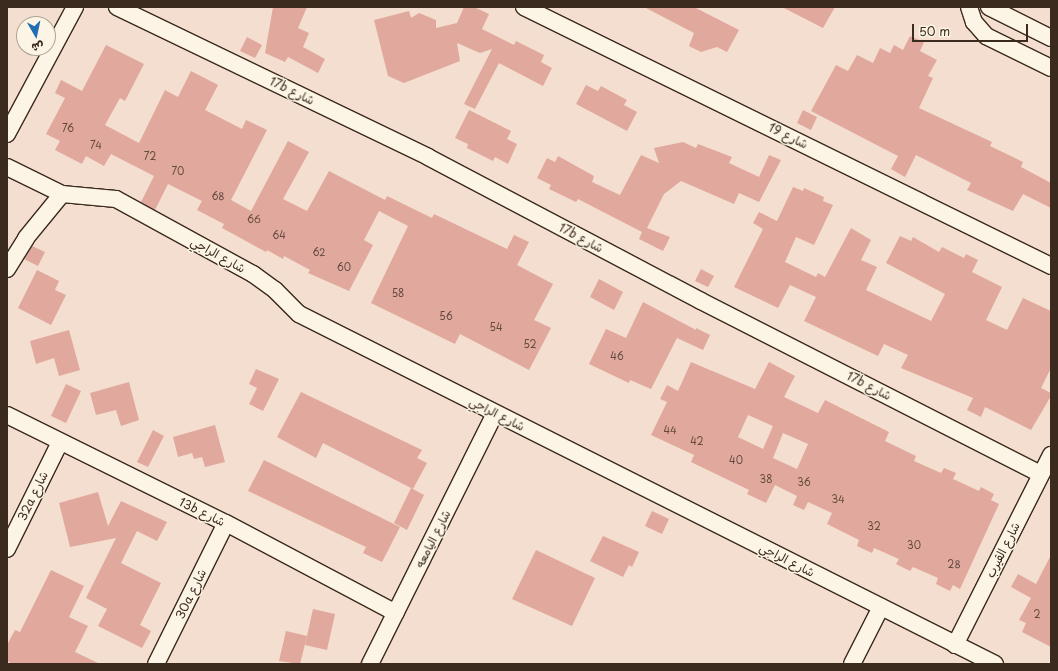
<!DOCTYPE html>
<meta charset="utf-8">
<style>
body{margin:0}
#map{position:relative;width:1058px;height:671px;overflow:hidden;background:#f4decf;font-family:"Playpen Sans","Playpen Sans Arabic",sans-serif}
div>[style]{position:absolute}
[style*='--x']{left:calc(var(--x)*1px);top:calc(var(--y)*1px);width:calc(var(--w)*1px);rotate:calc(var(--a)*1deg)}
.building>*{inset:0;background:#e1a89d}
.roads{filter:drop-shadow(1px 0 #3b2a1e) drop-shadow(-1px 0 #3b2a1e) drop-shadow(0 1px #3b2a1e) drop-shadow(0 -1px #3b2a1e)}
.minor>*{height:16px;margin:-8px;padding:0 8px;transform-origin:8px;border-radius:8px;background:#fcf5e5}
span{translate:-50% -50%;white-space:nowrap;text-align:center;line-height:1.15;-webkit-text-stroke:3px #fcf5e5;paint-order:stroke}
.number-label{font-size:10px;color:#644a3e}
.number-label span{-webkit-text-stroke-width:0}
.street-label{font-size:12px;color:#3b2a1e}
.frame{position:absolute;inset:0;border:8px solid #3b2a1e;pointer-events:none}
.north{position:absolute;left:16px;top:16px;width:40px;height:40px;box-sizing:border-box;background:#fcf5e5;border:1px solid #afa495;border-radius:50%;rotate:171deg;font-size:11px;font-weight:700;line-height:16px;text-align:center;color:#3b2a1e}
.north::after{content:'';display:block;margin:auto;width:14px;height:18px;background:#1f6fb2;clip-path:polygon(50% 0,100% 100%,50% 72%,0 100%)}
.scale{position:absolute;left:912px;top:24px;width:116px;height:18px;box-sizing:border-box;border:2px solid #3b2a1e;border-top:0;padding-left:5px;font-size:12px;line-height:14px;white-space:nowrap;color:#3b2a1e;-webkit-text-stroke:3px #fcf5e5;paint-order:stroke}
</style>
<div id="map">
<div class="building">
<i style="clip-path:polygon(273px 7px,307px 7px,298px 28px,309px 33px,303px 47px,325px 59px,318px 73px,288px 57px,285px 62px,265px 53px)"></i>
<i style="clip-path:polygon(464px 7px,474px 7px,489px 14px,482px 29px,514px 45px,516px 41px,544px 55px,541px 62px,552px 68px,543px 86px,499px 63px,475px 109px,464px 104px,492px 49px,480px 53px,457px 43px,460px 61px,404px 83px,388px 76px,374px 20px,409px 11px,411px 18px,419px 13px,436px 20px,436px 28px,457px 23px)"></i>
<i style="clip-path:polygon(644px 7px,694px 7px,739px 30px,727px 52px,717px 47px,701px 52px,689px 46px,694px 33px)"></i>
<i style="clip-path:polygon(782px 7px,835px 7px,823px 28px)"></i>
<i style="clip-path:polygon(910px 36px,924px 42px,920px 51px,937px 60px,928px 76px,933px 78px,919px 108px,992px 142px,990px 146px,1023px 162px,1021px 167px,1051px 183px,1051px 208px,1023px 194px,1013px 211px,967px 190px,971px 183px,916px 155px,905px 177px,891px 169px,898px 156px,811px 111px,836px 65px,848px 71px,857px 55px,873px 63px,880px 48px,890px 53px,894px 45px,903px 50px)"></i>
<i style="clip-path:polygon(247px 37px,262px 45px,255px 58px,240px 51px)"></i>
<i style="clip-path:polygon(106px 45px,144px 64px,125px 101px,120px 98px,105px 125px,139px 143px,165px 90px,178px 97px,191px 71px,218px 85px,205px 110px,242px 129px,246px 120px,267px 130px,231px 200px,251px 211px,288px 141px,309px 152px,283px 199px,307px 211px,329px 171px,385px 200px,387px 196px,432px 218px,434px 214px,507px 249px,514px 235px,529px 242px,517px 265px,553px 284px,534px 320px,551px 328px,529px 370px,460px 334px,455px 344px,371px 303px,408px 226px,379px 211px,364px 240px,373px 245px,349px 291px,308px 273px,310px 270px,284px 256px,283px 259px,267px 250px,266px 252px,222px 228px,224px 224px,197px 210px,202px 201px,168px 184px,155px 210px,141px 202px,154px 176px,111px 154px,104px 166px,86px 156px,82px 164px,55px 150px,60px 141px,46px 134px,65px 98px,55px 93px,61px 80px,82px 91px)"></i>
<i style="clip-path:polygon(586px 85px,598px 91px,601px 86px,627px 100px,624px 105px,637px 112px,627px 131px,576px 104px)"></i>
<i style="clip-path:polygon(469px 110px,511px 131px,507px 139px,517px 144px,508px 164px,495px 157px,493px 161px,467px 148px,468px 144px,455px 138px)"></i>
<i style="clip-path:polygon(803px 110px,817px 117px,811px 130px,797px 123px)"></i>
<i style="clip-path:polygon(683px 142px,696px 148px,698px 144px,732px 157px,729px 163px,759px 177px,769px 155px,781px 160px,759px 202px,739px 193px,734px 204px,681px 181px,664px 194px,647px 228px,670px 237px,663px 251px,639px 239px,642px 232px,578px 199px,576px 202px,549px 189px,551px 185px,537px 178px,547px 158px,555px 162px,558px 156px,594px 176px,592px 182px,620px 195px,641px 155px,659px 163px,654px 148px)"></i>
<i style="clip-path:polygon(793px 187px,803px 191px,804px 188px,824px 197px,823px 201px,833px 205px,814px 245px,796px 237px,785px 262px,816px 277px,818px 273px,825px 277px,851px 228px,871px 240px,861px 260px,877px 267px,866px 290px,931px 321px,945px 294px,886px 263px,900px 236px,911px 241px,913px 237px,939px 252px,942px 247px,964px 258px,966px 254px,978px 260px,972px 272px,1002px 287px,986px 320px,1007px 330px,1023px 298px,1051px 311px,1051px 368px,1041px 388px,1051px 393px,1051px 396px,1031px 430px,985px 407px,981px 417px,967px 410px,973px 398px,901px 368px,908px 355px,884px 344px,878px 356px,804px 321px,816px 297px,790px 285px,778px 308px,734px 287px,763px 229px,753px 223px,759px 212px,777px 221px)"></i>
<i style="clip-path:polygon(32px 246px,45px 252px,38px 266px,24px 259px)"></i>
<i style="clip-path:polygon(701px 269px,714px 276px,708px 287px,695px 281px)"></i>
<i style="clip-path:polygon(37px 270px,59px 281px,55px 290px,66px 295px,51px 325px,18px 308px)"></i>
<i style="clip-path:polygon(599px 279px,623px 292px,614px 310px,590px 297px)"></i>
<i style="clip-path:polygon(643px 302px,696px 330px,696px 328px,710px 335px,703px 350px,677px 338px,651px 389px,630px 380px,629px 383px,589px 364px,606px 329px,626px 338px)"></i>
<i style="clip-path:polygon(69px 330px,80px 370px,59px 376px,54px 358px,36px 364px,30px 341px)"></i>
<i style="clip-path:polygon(evenodd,691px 362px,755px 389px,769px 362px,795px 376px,784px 397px,818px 413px,825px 400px,889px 432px,885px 441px,916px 456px,914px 461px,941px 473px,944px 468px,956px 473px,953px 479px,979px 491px,981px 487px,994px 494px,991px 500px,999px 504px,960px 589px,953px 585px,950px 591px,936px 584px,938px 578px,913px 567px,910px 571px,896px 564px,899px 559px,874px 548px,872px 553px,857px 546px,859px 540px,827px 524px,832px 513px,808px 502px,804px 510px,793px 505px,797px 496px,775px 485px,766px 503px,747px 494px,749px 490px,691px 462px,694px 455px,651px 435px,667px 402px,660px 399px,667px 385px,678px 391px,691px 362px,748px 415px,773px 426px,763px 449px,738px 437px,748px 415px,691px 362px,783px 433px,808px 444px,797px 469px,773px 458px,783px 433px)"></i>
<i style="clip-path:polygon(256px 369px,279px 379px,263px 411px,249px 404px,257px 388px,249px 384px)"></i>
<i style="clip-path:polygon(129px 382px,139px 420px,121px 426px,116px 410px,96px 415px,90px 393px)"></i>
<i style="clip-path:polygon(66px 384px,81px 391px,66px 423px,51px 416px)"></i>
<i style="clip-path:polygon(301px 392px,422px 450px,417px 458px,427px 463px,413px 489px,323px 443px,316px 458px,277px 437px)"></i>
<i style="clip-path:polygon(215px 425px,225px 462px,205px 467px,202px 457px,194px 459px,192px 453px,178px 457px,173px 437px)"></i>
<i style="clip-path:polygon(153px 430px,164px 436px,148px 467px,137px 462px)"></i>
<i style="clip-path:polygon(264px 460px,400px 527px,382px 562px,363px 553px,366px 547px,248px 491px)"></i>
<i style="clip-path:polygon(411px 488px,424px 495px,407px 530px,394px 523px)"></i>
<i style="clip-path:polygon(98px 492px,108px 526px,121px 501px,167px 522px,157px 541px,137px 531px,121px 563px,161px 583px,140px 625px,151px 631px,142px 648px,98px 626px,107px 609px,86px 598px,116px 538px,70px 547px,59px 503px)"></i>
<i style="clip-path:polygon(652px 511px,669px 519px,662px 534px,645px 526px)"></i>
<i style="clip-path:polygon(603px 536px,639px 552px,632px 567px,629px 565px,623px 577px,590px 561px)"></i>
<i style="clip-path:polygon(536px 550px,595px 578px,572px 626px,512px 599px)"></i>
<i style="clip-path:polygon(1051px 555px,1051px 647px,1022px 632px,1026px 623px,1019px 620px,1031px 598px,1011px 587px,1018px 574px,1036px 584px)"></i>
<i style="clip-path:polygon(51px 570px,84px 586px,69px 617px,88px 626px,75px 652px,100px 664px,13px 664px,7px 661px,7px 645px,15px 630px,20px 632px)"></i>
<i style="clip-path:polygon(313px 609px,335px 614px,327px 650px,305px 645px)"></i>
<i style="clip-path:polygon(286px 631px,307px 636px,300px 664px,279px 661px)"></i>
</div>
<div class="roads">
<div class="minor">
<i style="--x:117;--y:7;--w:345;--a:25.7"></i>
<i style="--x:428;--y:157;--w:309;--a:27.8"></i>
<i style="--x:701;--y:301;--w:381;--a:27"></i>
<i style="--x:524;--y:7;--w:587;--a:26.17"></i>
<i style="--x:969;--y:7;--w:16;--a:72"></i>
<i style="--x:974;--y:22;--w:18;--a:49"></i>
<i style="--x:986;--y:36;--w:72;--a:26.2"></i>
<i style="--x:989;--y:7;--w:69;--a:26.6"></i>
<i style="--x:7;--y:134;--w:144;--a:-61.8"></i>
<i style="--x:7;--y:167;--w:61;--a:26.1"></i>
<i style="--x:62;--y:194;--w:54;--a:5.3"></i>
<i style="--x:116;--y:199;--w:156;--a:28.7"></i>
<i style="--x:253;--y:274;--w:27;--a:36"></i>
<i style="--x:275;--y:290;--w:34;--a:45"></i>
<i style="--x:299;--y:314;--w:779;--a:26.7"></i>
<i style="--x:7;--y:269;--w:36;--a:-58"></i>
<i style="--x:26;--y:238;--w:57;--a:-50.7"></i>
<i style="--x:7;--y:415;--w:244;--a:26.3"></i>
<i style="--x:226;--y:523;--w:192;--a:27.9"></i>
<i style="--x:7;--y:549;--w:119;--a:-63.6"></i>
<i style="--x:955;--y:645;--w:213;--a:-63.2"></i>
<i style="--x:156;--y:664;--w:157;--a:-63.6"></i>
<i style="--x:370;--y:664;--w:280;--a:-63.5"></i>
<i style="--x:852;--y:664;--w:64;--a:-63"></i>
</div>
</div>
<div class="number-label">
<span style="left:68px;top:128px">76</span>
<span style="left:96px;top:145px">74</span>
<span style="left:150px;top:156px">72</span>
<span style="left:178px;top:171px">70</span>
<span style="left:218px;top:196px">68</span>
<span style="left:254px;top:219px">66</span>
<span style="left:279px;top:235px">64</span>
<span style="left:319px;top:252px">62</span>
<span style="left:344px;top:267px">60</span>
<span style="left:398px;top:293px">58</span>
<span style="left:446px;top:316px">56</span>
<span style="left:496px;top:327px">54</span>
<span style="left:530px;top:344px">52</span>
<span style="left:617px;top:356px">46</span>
<span style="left:670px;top:430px">44</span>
<span style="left:697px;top:441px">42</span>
<span style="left:736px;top:460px">40</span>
<span style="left:766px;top:479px">38</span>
<span style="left:804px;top:482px">36</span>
<span style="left:838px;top:499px">34</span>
<span style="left:874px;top:526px">32</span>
<span style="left:914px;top:545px">30</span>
<span style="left:954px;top:564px">28</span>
<span style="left:1037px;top:614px">2</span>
</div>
<div class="street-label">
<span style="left:292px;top:91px;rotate:26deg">17b شارع</span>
<span style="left:788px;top:136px;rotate:26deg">شارع 19</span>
<span style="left:581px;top:238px;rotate:28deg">17b شارع</span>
<span style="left:218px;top:255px;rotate:29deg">شارع الراجي</span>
<span style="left:869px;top:386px;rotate:27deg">17b شارع</span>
<span style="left:497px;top:414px;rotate:27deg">شارع الراجي</span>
<span style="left:33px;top:496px;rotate:-64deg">32a شارع</span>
<span style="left:202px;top:512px;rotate:26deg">13b شارع</span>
<span style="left:433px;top:539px;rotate:-63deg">شارع اليامعه</span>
<span style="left:1003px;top:550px;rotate:-63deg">شارع القيرب</span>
<span style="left:787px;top:560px;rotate:27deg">شارع الراجي</span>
<span style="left:191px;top:594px;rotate:-64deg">30a شارع</span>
</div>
<div class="frame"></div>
<div class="north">ش</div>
<div class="scale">50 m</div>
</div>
